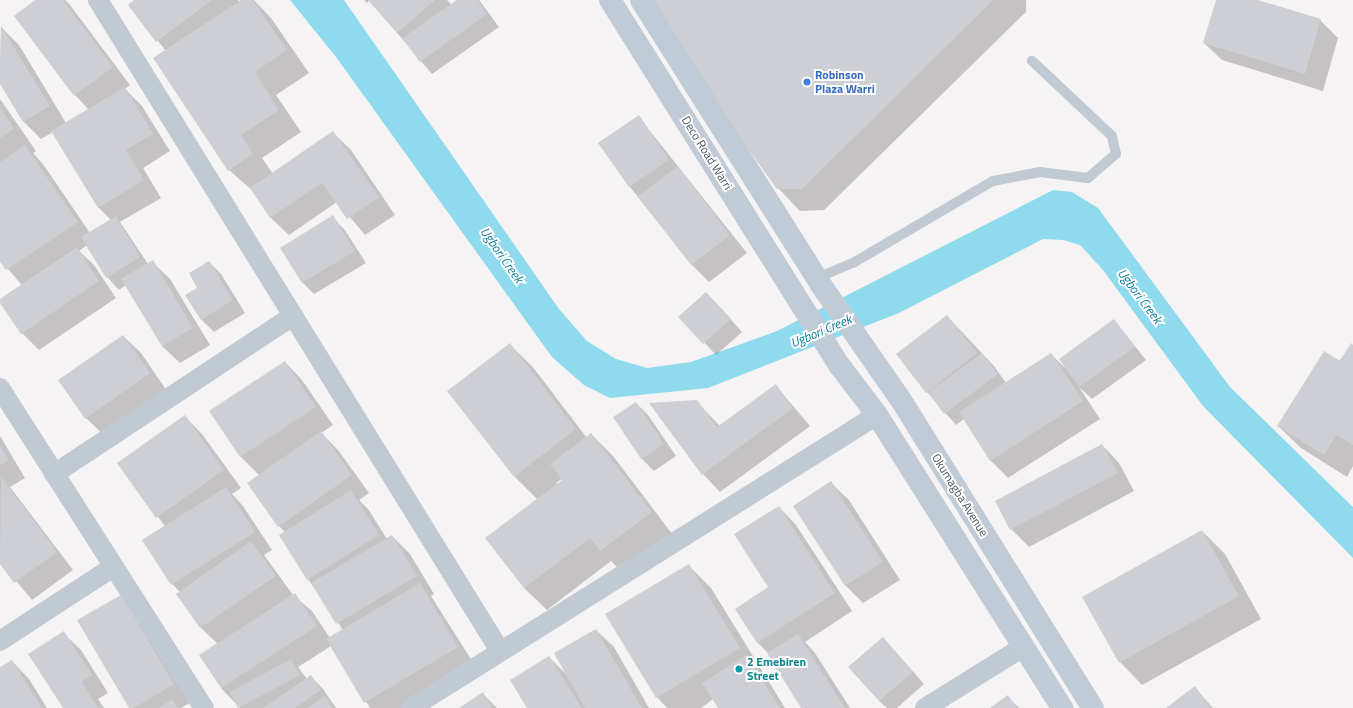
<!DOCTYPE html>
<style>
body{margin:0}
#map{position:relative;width:1353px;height:708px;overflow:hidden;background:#f5f3f3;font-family:"Titillium Web",sans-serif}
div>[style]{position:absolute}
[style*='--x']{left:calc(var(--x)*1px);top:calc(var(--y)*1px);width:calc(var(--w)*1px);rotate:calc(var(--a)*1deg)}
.water>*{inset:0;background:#90daee}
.shadow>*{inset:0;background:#0003}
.building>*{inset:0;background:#cdcfd5}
.service>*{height:10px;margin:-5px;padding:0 5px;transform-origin:5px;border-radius:5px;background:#c1cad2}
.minor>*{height:20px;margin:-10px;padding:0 10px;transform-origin:10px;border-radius:10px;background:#c1cad2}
.secondary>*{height:22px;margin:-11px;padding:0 11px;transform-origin:11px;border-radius:11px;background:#c1cbd6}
.dots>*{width:11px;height:11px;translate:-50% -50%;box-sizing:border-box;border:2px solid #fff;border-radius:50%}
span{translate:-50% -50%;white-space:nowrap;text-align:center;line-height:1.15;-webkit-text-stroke:4px #fff;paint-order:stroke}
.shop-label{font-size:12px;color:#366cbe;font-weight:700}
.left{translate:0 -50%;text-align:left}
.street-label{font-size:12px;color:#4a5661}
.culture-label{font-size:12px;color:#0d838f;font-weight:700}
.water-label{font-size:13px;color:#0c7c9b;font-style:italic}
</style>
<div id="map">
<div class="water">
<i style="clip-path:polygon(290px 0,344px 0,559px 309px,587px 341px,616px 359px,647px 368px,691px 362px,777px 331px,1053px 190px,1072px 192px,1098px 208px,1230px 387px,1353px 507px,1353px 558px,1203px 406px,1103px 270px,1080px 245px,1063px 240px,1043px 239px,899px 313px,708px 388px,610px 398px,584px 385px,552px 357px,336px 57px)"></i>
</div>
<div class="shadow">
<i style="clip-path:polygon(37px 0,65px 0,70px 5px,130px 85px,125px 89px,142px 106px,170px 151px,143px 168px,161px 198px,120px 222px,148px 264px,152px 262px,170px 279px,210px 345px,180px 363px,162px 346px,126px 285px,119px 290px,107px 277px,87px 245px,79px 251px,94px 265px,116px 298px,39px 350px,22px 333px,0 301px,22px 285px,0 260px,0 99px,36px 151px,33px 153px,43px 164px,90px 233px,111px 220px,98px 207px,53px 132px,41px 139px,24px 122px,0 83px,1px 27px,19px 45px,66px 123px,89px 110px,75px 95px)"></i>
<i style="clip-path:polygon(136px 0,238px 0,239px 2px,254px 0,271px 18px,309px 73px,276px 95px,301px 132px,262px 158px,273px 174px,333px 133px,351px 150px,395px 215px,365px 235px,337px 202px,289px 235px,271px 218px,253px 191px,229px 170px,166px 51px,129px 5px)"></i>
<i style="clip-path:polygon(364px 0,447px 0,452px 5px,459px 0,479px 0,499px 27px,432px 74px,369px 0,367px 3px)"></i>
<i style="clip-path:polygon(652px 0,1026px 0,1026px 12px,824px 210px,800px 211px,778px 188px)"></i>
<i style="clip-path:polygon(1217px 0,1254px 0,1320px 20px,1338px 38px,1323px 91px,1222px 60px,1204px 43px)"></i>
<i style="clip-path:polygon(638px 116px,747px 253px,709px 282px,691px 264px,630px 187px,600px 143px)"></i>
<i style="clip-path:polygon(332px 217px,344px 229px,366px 263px,314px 294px,302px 282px)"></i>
<i style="clip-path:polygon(209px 262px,221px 274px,245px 313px,214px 332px,202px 320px,186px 296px,199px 288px)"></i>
<i style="clip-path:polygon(718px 305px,742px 332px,716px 355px,680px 317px)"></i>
<i style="clip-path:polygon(947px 316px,994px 366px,1006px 383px,1051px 354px,1065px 368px,1114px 320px,1146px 360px,1092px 399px,1079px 387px,1100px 419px,1008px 478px,991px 461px,964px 419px,956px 425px,927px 392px)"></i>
<i style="clip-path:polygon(123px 336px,141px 353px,167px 391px,104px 435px,86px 418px)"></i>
<i style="clip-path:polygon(evenodd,509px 344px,532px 366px,587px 438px,591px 434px,613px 456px,673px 535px,623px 573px,611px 561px,547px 610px,524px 588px,487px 538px,538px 500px,514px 476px,509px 344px,563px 478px,564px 480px,558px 485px,556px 483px,563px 478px)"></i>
<i style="clip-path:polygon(1353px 346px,1353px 466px,1347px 477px,1301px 448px,1278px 426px)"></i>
<i style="clip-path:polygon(285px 362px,302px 380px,333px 425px,321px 433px,338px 450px,369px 493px,359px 500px,368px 509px,387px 539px,392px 536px,410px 554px,434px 594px,431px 596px,474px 664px,402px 708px,370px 708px,331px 646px,298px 667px,307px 679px,311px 677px,323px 689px,336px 708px,240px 708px,221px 688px,218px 644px,201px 628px,177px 594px,180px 592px,172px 584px,165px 526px,118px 464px,185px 417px,202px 434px,241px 488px,232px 494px,243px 506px,272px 550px,264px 555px,293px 595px,312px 611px,330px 638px,343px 630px,308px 579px,285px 532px,279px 526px,259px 475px,241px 457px,211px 412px)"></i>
<i style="clip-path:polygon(776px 386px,810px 426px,720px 492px,703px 474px,696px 401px,720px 426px)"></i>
<i style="clip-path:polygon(636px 403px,648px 415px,676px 456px,654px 471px,642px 459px,614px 417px)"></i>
<i style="clip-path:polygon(0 436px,25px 478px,10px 487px,73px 570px,32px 600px,0 562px)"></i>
<i style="clip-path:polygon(1102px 445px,1119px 463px,1134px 491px,1029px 547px,1011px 529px)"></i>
<i style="clip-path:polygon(831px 483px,849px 500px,900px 580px,863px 603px,845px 585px)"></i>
<i style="clip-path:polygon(779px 507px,796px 525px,852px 611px,805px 642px,815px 653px,850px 708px,802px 708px,768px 653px,758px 643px,736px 609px,770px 588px)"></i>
<i style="clip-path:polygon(1202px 531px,1225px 554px,1261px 619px,1142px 685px,1120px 662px)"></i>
<i style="clip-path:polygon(689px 566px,711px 588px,785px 708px,719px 708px,713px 699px,701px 708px,667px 708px,657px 697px)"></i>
<i style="clip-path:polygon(120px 596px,191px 702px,181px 708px,131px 708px)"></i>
<i style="clip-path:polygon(596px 630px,614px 647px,649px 708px,528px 708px,549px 657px,566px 674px)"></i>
<i style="clip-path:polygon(63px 633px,81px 650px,108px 693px,98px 699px,104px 708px,64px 708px)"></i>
<i style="clip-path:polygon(894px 650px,924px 684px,897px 708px,887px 708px,879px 701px)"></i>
<i style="clip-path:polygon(12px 661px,29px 679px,47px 708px,0 708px,0 669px)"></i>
<i style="clip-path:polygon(1195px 688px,1213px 708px,1168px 708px)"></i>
<i style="clip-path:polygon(483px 694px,497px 708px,461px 708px)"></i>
<i style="clip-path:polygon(1008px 697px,1019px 708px,991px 708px)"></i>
</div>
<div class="building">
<i style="clip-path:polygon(35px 0,63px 0,113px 67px,74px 96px,14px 16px)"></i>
<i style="clip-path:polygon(134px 0,212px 0,156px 42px,128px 5px)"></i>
<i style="clip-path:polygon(241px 0,253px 0,287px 50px,255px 72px,279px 110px,241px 135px,253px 154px,228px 171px,153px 58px)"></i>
<i style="clip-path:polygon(368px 0,435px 0,397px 33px)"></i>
<i style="clip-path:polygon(457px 0,477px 0,487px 14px,420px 62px,402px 38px)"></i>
<i style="clip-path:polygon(649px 0,993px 0,802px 189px,777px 189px,738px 135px)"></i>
<i style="clip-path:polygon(1216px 0,1258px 0,1321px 19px,1305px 74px,1203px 43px)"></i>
<i style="clip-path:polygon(1px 26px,50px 106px,23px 122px,0 84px)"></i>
<i style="clip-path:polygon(125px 87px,153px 134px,126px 150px,144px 180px,98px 208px,51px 131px)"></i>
<i style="clip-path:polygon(0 107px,14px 129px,0 138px)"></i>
<i style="clip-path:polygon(639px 115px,669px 160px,629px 187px,598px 143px)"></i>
<i style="clip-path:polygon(333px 131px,379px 197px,347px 219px,322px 183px,270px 218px,250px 188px)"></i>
<i style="clip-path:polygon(25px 145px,78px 222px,6px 270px,0 262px,0 162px)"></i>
<i style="clip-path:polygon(678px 166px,730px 235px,691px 265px,638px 196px)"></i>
<i style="clip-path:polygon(333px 215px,355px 251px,302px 283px,280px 248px)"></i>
<i style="clip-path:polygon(116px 216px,140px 257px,106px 278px,81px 237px)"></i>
<i style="clip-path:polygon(77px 247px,99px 281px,21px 334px,0 303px,0 299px)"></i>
<i style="clip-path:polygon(153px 260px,193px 328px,162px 346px,121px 279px)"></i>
<i style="clip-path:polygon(209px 261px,233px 300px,201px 320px,185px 295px,197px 288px,189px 273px)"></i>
<i style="clip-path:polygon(706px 292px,731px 319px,703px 344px,678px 317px)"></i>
<i style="clip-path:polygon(947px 315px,977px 353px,926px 393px,896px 354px)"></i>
<i style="clip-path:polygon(1114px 319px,1135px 347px,1079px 387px,1059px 359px)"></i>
<i style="clip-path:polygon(123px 335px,150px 373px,85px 419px,58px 380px)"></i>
<i style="clip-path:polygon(510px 343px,576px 429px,514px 477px,447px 391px)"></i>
<i style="clip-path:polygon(1351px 343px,1353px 345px,1353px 445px,1336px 435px,1324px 455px,1277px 426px,1324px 351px,1340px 361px)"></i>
<i style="clip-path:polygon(982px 353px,998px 374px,944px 414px,928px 392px)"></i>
<i style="clip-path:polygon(1051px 353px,1083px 401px,990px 461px,959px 412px)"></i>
<i style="clip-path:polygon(285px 361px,316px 407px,240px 457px,209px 411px)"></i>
<i style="clip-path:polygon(776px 384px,793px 408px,702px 475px,649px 403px,697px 400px,717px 427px)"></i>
<i style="clip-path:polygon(636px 402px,664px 444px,641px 459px,613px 417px)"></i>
<i style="clip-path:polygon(185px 415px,224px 470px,156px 518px,117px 463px)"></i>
<i style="clip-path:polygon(321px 431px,352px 475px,278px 527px,247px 483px)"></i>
<i style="clip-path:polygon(591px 433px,652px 512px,600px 551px,590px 538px,524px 588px,485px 538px,562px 480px,550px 464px)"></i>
<i style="clip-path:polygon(1102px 444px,1118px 473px,1010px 530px,995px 501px)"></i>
<i style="clip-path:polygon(0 446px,9px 460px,0 465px)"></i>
<i style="clip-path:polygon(1px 476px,57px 552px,14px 583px,0 564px)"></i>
<i style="clip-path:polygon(831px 481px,883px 562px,845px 586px,793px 506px)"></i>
<i style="clip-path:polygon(226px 487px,255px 532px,171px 585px,142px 540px)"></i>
<i style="clip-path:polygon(351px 490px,379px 535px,307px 580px,279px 535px)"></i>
<i style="clip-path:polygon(779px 506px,835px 593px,757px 643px,735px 609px,768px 587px,734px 534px)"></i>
<i style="clip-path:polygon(1202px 530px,1239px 596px,1119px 663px,1082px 597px)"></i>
<i style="clip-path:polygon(392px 535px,417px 576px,336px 624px,311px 583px)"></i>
<i style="clip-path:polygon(251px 541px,276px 576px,200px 628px,176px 594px)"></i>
<i style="clip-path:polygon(689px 564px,740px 648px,656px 698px,605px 614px)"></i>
<i style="clip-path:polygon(420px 583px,458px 647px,364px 703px,326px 639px)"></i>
<i style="clip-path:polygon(295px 593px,317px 626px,221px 688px,199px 655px)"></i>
<i style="clip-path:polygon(121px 595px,174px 684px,134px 708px,129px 708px,77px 620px)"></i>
<i style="clip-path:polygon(596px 629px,642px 708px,585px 708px,554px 653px)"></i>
<i style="clip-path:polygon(64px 631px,92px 675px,81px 682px,98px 708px,63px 708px,28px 654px)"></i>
<i style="clip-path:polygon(798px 634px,845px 708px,801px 708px,767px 653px)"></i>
<i style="clip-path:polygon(883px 637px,913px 672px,879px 701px,848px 667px)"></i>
<i style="clip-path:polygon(746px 655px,780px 708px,718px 708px,702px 683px)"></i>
<i style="clip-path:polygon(549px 656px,582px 708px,527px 708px,510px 680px)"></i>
<i style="clip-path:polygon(291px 659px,300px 675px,238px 708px,230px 692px)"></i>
<i style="clip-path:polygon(12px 660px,42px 708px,0 708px,0 667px)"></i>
<i style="clip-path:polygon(311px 675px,321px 690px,295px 708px,263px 708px)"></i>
<i style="clip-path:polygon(1195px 686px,1211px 708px,1166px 708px)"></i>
<i style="clip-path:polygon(483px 692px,493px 708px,459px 708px)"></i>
<i style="clip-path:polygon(1008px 695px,1017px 708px,990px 708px)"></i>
<i style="clip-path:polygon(325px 696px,333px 708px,308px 708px)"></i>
<i style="clip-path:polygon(172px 699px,178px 708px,159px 708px)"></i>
</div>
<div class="service">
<i style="--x:817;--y:278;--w:39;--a:-23"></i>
<i style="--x:853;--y:263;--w:162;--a:-30.4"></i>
<i style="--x:993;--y:181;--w:48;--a:-10.8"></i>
<i style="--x:1040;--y:172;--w:48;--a:7.1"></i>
<i style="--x:1088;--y:178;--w:37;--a:-41"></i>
<i style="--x:1116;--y:154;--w:18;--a:-103"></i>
<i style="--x:1112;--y:136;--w:110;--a:-136.8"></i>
</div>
<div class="minor">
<i style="--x:98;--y:0;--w:765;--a:58.3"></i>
<i style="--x:0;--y:388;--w:379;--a:57.5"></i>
<i style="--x:54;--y:474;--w:287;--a:-33.5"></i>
<i style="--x:0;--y:641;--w:135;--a:-33.2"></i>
<i style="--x:411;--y:708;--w:550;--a:-32.16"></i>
<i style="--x:925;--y:708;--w:115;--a:-31.9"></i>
</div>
<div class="secondary">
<i style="--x:610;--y:0;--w:432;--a:57.9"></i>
<i style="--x:840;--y:366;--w:61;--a:52.9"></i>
<i style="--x:877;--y:415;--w:347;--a:57.7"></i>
<i style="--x:641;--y:0;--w:337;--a:57.7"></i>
<i style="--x:821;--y:285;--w:140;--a:55.2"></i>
<i style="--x:901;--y:400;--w:363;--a:58.1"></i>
</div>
<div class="dots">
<i style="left:807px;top:82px;background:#3f7fe0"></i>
<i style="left:739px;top:669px;background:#0f9aa8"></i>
</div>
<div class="shop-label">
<span class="left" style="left:815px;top:82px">Robinson<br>Plaza Warri</span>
</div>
<div class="street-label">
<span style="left:707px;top:153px;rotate:58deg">Deco Road Warri</span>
<span style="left:960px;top:495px;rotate:58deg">Okumagba Avenue</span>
</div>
<div class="culture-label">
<span class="left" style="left:747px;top:669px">2 Emebiren<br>Street</span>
</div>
<div class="water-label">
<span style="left:502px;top:255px;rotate:55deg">Ugbori Creek</span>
<span style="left:1140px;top:296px;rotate:53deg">Ugbori Creek</span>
<span style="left:821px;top:331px;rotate:-23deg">Ugbori Creek</span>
</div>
</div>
